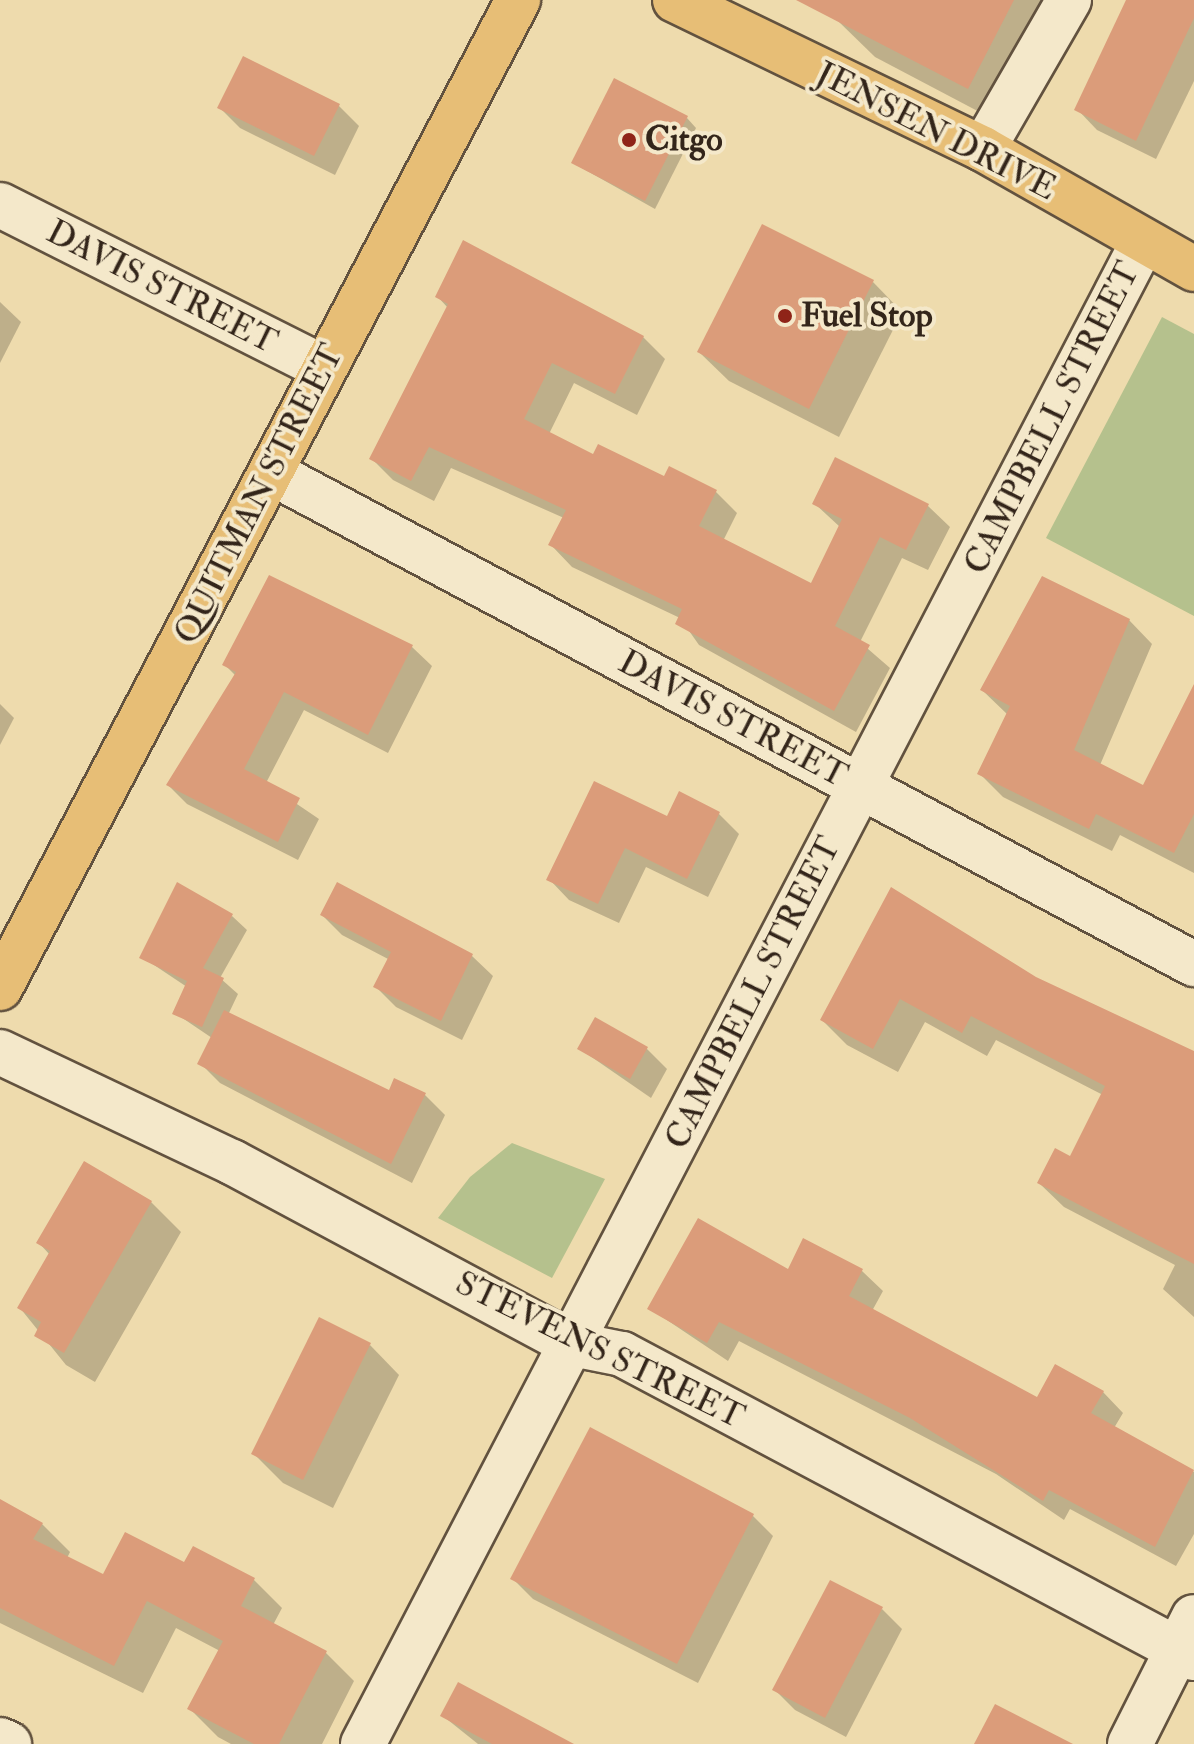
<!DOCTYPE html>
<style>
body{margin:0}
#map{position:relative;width:1194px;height:1744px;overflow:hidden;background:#eedbad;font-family:"IM FELL Double Pica",serif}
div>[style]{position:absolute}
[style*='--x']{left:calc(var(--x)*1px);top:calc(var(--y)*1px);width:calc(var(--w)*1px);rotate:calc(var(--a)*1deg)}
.green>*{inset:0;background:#b5c18d}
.shadow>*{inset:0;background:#0003}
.building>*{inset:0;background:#db9c7a}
.roads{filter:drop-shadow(2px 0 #62523f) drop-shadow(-2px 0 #62523f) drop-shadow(0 2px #62523f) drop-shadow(0 -2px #62523f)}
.minor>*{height:44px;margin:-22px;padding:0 22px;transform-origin:22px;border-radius:22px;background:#f4e8ca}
.major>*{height:44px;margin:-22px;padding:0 22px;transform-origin:22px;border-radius:22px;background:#e7be76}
.dots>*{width:22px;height:22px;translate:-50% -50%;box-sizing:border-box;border:4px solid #f4e8ca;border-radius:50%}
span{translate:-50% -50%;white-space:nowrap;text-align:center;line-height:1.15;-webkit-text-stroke:8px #f4e8ca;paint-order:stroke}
.street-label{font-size:34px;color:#33251a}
.poi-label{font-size:34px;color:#33251a;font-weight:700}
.left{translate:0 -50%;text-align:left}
</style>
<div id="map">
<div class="green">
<i style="clip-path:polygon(1162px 317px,1194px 334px,1194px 616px,1046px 538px)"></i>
<i style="clip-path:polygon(512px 1143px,605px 1179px,552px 1278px,438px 1218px,470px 1177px)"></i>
</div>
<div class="shadow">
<i style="clip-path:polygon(847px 0,1071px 0,1006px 126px,875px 57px,837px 20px)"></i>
<i style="clip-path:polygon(1129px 0,1194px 0,1194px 81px,1156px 159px,1097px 130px,1077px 109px)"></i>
<i style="clip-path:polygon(339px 106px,359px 126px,335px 175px,240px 128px,220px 108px)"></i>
<i style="clip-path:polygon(687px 118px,696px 128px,655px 209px,573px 163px)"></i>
<i style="clip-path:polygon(873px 282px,902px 312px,839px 437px,729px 381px,699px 352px)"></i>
<i style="clip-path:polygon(437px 296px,643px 337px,665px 359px,637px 415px,574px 383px,549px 434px,594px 457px,715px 491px,737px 513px,723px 541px,812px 585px,840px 527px,814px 503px,928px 506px,950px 527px,928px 570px,902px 558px,860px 642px,890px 668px,856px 732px,699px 645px,680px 618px,572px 567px,551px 545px,564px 518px,451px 468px,434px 501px,393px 480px,371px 458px,448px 308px)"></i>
<i style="clip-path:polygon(0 302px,21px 322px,0 363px)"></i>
<i style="clip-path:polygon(270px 578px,412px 647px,432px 666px,388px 753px,304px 710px,266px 783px,319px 819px,298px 860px,187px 804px,168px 785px,236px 676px,225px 665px)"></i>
<i style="clip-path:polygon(1129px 620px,1152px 644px,1100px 765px,1144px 787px,1194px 721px,1194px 873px,1120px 835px,1112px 851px,1003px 797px,980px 774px,1008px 715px,982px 690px)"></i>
<i style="clip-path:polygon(0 704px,14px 718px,0 745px)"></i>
<i style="clip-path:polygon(719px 814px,739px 834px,708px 897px,646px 867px,619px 923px,569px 900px,549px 879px,668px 818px)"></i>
<i style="clip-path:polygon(338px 884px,472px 956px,493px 976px,462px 1040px,396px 1007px,376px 987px,390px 960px,342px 935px,322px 915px)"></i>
<i style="clip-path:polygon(891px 890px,1035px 979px,1194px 1058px,1194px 1317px,1163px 1289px,1175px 1265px,1064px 1207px,1039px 1183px,1071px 1158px,1103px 1095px,996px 1040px,987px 1056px,925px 1022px,898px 1072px,847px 1045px,822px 1020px)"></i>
<i style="clip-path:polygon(232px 916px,247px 930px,220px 978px,238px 994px,228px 1015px,390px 1093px,425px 1095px,445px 1115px,412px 1183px,220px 1083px,200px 1063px,212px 1038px,175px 1013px,187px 987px,142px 957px)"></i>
<i style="clip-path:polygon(580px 1049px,647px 1049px,667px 1069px,651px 1098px)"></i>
<i style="clip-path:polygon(151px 1202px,181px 1232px,95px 1382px,66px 1365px,20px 1308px,50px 1255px,39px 1243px)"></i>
<i style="clip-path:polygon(804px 1241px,862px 1271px,883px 1291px,872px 1311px,1037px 1400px,1103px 1392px,1123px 1413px,1114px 1428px,1194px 1472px,1194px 1534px,1176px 1566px,1070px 1509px,1064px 1520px,996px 1474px,739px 1341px,728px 1361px,649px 1308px,789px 1271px)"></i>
<i style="clip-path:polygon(370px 1345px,399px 1375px,333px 1508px,283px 1483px,253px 1453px)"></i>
<i style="clip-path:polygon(0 1512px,42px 1524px,70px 1552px,67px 1558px,104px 1577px,185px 1565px,194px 1548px,254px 1580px,282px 1608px,273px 1625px,326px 1653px,354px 1681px,322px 1744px,231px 1744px,218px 1737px,190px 1709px,220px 1651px,176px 1628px,143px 1693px,0 1623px)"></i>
<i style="clip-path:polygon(753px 1516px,773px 1536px,698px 1683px,533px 1599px,513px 1579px)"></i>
<i style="clip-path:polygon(882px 1609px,902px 1629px,846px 1737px,795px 1710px,775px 1690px)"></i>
<i style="clip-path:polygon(443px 1716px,570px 1744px,478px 1744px)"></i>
</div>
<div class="building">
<i style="clip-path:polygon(796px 0,1014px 0,968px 89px)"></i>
<i style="clip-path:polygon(1126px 0,1194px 0,1194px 18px,1136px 141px,1074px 110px)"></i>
<i style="clip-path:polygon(243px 56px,340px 104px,314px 156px,217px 108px)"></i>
<i style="clip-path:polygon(614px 78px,688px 116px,645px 201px,571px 163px)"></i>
<i style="clip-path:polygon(762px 224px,874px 280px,809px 409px,697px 352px)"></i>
<i style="clip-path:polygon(463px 240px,644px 336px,615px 394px,552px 363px,524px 419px,593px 454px,598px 444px,664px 476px,669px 466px,717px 490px,699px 526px,811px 583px,842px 519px,812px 504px,835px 457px,929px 504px,906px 550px,880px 537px,835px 626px,870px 645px,834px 711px,675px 624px,682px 609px,548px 545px,566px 510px,429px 447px,411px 481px,369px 459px,448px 304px,435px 297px)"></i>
<i style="clip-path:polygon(269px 575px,413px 645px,368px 735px,284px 692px,244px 769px,300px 798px,278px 842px,166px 785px,236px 672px,222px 665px)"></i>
<i style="clip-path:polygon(1042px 576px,1130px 619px,1074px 750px,1143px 785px,1194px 684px,1194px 814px,1174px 853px,1096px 814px,1089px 829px,977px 774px,1010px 706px,980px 690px)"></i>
<i style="clip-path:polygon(594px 781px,667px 816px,679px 791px,720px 812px,687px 879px,625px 848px,598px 904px,546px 880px)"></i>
<i style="clip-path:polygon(177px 882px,233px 914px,203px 968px,224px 978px,202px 1027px,172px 1014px,187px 981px,139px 958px)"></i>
<i style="clip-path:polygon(337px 882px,473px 954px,441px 1021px,373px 987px,391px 952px,320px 915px)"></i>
<i style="clip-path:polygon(891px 887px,1036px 977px,1194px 1051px,1194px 1264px,1037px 1183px,1055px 1148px,1070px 1156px,1105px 1086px,971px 1016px,962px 1033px,900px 999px,873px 1049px,820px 1020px)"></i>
<i style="clip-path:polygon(224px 1010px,389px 1090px,394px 1078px,426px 1093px,391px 1164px,197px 1064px)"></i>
<i style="clip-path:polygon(595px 1017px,648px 1047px,630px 1079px,577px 1049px)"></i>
<i style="clip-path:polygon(84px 1161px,152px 1201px,64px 1353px,34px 1336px,41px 1322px,17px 1308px,50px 1251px,36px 1243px)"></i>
<i style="clip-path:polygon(698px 1218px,788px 1269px,803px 1238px,863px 1269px,849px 1296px,1037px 1397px,1055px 1364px,1104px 1391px,1091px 1413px,1194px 1470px,1155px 1547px,1049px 1490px,1043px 1501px,910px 1418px,719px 1322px,707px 1343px,647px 1309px)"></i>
<i style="clip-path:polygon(319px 1317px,371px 1343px,303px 1480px,251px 1454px)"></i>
<i style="clip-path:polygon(590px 1427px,754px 1514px,677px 1664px,510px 1579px)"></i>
<i style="clip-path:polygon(0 1499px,43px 1523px,33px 1539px,103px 1574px,125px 1532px,184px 1562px,193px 1546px,255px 1578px,241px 1606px,327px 1651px,279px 1744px,254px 1744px,187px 1709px,223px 1641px,147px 1601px,114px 1666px,0 1608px)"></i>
<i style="clip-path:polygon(830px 1580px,883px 1607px,825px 1718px,772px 1690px)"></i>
<i style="clip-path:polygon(458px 1682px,574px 1744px,492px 1744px,440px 1716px)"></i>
<i style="clip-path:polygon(995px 1704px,1073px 1744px,974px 1744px)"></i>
</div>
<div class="roads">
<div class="minor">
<i style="--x:983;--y:149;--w:172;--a:-60"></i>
<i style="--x:0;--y:205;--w:363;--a:26.7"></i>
<i style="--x:272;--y:473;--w:1045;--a:28.04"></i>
<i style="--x:0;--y:1052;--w:257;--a:25.4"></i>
<i style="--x:232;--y:1162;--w:386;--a:28.2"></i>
<i style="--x:572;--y:1344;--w:51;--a:11.3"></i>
<i style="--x:622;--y:1354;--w:648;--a:27.99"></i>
<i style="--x:0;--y:1740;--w:10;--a:24"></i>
<i style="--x:363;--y:1744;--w:1692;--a:-62.56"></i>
<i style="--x:1130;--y:1744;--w:142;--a:-63.3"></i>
</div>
<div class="major">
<i style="--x:675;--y:0;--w:342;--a:25.8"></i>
<i style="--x:983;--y:149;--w:243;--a:29.6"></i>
<i style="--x:0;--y:988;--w:1116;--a:-62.33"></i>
</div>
</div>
<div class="dots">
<i style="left:629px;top:140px;background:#8f2418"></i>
<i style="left:785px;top:316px;background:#8f2418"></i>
</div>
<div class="street-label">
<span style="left:936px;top:131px;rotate:27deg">JENSEN DRIVE</span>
<span style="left:162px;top:287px;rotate:27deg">DAVIS STREET</span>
<span style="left:1052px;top:418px;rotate:-63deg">CAMPBELL STREET</span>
<span style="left:259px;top:494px;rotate:-63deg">QUITMAN STREET</span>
<span style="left:733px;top:719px;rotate:28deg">DAVIS STREET</span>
<span style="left:753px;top:993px;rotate:-63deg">CAMPBELL STREET</span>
<span style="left:600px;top:1350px;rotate:26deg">STEVENS STREET</span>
</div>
<div class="poi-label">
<span class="left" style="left:645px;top:140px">Citgo</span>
<span class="left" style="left:801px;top:316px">Fuel Stop</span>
</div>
</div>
